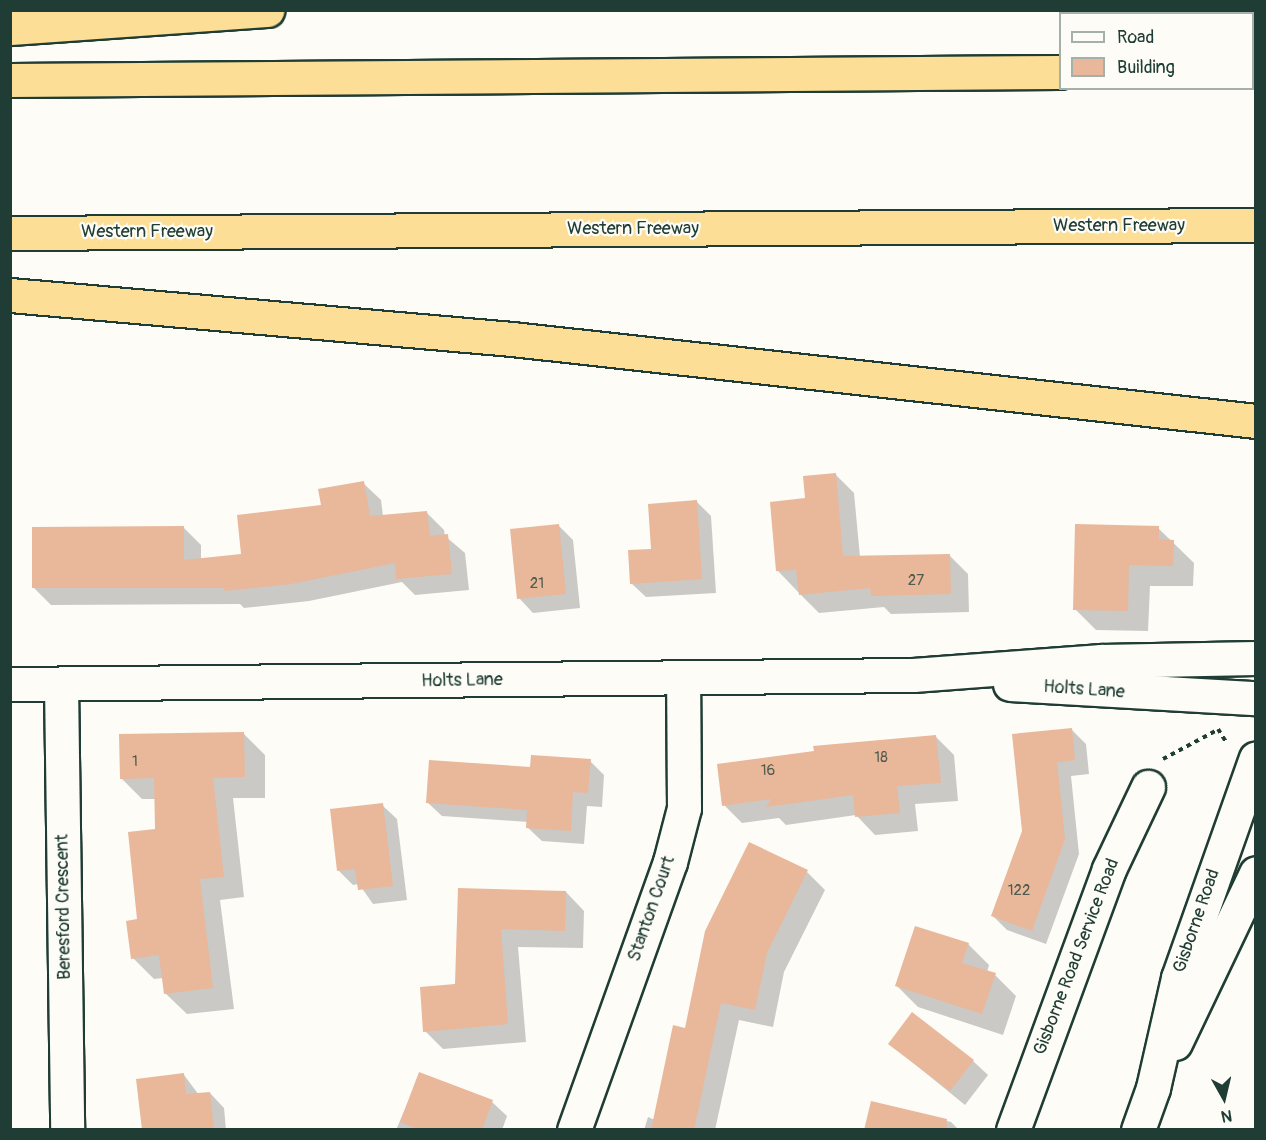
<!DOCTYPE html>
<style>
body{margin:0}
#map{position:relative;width:1266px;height:1140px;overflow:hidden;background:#fdfcf7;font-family:Pangolin,sans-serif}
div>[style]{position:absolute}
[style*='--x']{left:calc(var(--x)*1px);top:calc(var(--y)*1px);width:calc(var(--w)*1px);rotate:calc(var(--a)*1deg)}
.shadow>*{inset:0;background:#0003}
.building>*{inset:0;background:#e9b79a}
.path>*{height:4px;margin-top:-2px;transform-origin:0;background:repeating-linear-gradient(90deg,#1f3d34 0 4.5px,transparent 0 9px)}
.roads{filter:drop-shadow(2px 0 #1f3d34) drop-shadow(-2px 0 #1f3d34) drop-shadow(0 2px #1f3d34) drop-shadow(0 -2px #1f3d34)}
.street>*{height:33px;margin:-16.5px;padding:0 16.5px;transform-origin:16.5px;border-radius:16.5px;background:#fdfcf7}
.secondary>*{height:33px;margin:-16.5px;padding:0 16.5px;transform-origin:16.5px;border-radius:16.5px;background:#fdfcf7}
.highway>*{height:33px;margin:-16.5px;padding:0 16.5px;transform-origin:16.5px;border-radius:16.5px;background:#fcde96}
span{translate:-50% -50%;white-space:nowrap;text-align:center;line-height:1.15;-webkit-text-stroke:4.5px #fdfcf7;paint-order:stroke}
.number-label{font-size:15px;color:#525c4e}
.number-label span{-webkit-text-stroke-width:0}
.street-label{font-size:18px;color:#1f3d34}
.frame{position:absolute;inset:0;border:12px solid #1f3d34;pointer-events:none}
.legend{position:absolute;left:1059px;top:12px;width:195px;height:78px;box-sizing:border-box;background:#fdfcf7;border:2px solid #a4b0a9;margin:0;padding:8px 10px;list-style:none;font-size:18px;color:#1f3d34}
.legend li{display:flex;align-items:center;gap:12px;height:30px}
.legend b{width:30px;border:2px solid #a4b0a9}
.north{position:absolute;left:1194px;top:1068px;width:60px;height:60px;-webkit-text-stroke:4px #fdfcf7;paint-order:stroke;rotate:172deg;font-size:16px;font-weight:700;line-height:24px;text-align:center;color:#1f3d34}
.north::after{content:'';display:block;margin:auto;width:21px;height:27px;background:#1f3d34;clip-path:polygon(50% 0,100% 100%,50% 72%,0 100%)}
</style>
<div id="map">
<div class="shadow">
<i style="clip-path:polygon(835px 474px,854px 493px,860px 557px,949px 555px,968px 574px,969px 612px,891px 614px,884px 607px,819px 613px,800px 594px,778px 571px,807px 500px)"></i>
<i style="clip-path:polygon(363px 483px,381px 500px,383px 516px,427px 513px,444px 530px,445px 536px,465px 553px,469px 590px,415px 595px,402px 582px,309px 601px,244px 608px,240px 604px,51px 605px,33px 587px,184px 528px,201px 545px,201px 560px,243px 555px)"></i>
<i style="clip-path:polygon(697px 502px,711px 516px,716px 593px,646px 597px,631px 583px,653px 550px)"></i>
<i style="clip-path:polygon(558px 525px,573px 540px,580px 608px,533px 613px,519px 598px)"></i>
<i style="clip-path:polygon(1158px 528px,1194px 563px,1193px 586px,1150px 586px,1148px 631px,1096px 630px,1075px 609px)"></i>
<i style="clip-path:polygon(1071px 729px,1086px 744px,1089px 774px,1071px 776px,1079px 854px,1046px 944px,1007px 930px,993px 916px,1023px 831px)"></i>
<i style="clip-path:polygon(244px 734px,265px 755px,265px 798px,233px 798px,244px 897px,220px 900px,234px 1009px,187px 1014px,165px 993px,163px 978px,154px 979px,133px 958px,157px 830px,156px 799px,142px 799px,121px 778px)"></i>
<i style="clip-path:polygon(936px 737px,954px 755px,958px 801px,915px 804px,918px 831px,875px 835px,856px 815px,786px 825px,779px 818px,742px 823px,724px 805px)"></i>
<i style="clip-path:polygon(590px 761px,604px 775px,602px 807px,587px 806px,584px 844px,542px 841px,527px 827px,528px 822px,442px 816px,427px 802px,531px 768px)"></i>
<i style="clip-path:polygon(382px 805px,397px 819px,407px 900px,373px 904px,359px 884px,353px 885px,339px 871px)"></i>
<i style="clip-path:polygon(807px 872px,825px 890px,784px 972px,773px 1027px,739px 1020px,715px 1130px,644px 1130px,648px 1117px,655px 1120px,686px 1030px)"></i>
<i style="clip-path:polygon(459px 890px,566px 892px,584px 911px,583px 948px,518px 947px,526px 1042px,443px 1049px,425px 1031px,456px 986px)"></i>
<i style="clip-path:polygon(968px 944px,989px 965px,987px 972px,995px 975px,1016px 996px,1003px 1035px,918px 1007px,897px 986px)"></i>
<i style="clip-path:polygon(890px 1044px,973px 1061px,988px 1075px,965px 1105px)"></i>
<i style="clip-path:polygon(420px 1074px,492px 1102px,507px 1116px,502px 1130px,396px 1130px)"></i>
<i style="clip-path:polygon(184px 1075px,199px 1095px,210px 1093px,224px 1108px,226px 1130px,143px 1130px)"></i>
<i style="clip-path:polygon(872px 1103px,951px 1122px,959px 1130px,865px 1130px)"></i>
</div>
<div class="building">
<i style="clip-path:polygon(836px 473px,843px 556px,950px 554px,951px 594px,871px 596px,870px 588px,799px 595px,796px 570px,776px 571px,770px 502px,805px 498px,803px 476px)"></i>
<i style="clip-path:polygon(364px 481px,370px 516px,427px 511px,430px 536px,448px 534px,452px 574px,396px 579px,395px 563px,291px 584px,225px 591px,224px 588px,32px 588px,32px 527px,184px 526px,184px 560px,241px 554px,237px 515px,321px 505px,318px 489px)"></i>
<i style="clip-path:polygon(697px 500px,702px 579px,630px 584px,628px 550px,651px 549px,648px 504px)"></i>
<i style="clip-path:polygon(559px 524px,566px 594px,517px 599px,510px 529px)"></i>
<i style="clip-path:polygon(1075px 524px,1159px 526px,1159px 539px,1174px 540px,1173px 566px,1129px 565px,1128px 611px,1073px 610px)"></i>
<i style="clip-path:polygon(1072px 728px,1075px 760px,1057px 762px,1065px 839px,1032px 931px,991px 916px,1022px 831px,1012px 734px)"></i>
<i style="clip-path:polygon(244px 732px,245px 777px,213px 778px,224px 877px,200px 879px,213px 988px,164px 994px,159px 955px,131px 959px,126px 921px,137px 919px,128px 832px,155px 829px,154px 778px,120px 779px,119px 734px)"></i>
<i style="clip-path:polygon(936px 735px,941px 783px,897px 786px,900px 813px,855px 817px,853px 795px,766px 807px,771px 799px,722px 806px,717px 764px,814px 751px,813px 746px)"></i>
<i style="clip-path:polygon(531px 755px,591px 759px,588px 793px,573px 792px,571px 831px,526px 828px,527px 810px,426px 803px,429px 760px,530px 767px)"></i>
<i style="clip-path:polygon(383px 803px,393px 886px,358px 890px,355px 869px,337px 871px,330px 809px)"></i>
<i style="clip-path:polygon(749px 842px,808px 870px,767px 953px,755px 1010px,721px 1003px,694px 1130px,651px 1130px,673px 1025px,685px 1028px,705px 931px)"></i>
<i style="clip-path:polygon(458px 888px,566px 891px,565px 931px,501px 929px,508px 1024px,423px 1032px,420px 987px,455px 984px)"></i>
<i style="clip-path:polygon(915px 926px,969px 943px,962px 963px,996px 973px,982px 1014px,895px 986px)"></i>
<i style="clip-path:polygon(912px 1012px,974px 1060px,950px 1091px,888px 1044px)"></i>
<i style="clip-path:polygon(419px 1072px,493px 1100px,482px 1130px,420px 1130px,400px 1122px)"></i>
<i style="clip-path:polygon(184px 1073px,186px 1094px,210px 1092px,214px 1130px,142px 1130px,136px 1079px)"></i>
<i style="clip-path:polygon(871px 1101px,947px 1119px,946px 1130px,864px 1130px)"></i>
</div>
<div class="path">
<i style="--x:1218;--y:729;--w:15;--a:58"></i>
<i style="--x:1163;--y:759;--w:61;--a:-28.2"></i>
</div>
<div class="roads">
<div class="street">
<i style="--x:10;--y:684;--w:903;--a:-0.57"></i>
<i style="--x:913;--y:675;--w:189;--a:-4.3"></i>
<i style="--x:1101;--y:661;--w:155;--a:-1.1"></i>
<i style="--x:61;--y:684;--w:446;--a:89.2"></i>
<i style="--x:1010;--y:684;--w:246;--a:3.3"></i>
<i style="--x:574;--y:1130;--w:285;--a:-70.3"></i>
<i style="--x:670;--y:862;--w:56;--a:-75.5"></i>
<i style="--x:684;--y:808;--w:129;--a:-90.4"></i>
<i style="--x:1013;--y:1130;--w:278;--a:-69.8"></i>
<i style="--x:1109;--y:869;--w:91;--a:-64.6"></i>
</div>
<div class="secondary">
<i style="--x:1175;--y:1043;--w:188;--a:-64.5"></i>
<i style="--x:1138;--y:1130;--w:45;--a:-70.3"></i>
<i style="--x:1153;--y:1088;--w:113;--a:-77.2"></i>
<i style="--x:1178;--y:978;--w:233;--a:-70.5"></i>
</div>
<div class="highway">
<i style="--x:10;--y:28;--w:258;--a:-4"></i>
<i style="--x:1252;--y:71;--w:4;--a:0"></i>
<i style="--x:10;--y:80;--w:1050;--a:-0.44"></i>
<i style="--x:10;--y:233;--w:1246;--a:-0.37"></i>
<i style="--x:10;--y:295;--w:504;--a:5.01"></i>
<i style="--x:512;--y:339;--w:749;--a:6.29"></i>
</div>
</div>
<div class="number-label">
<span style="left:916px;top:581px">27</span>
<span style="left:537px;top:584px">21</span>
<span style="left:881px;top:758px">18</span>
<span style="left:135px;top:762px">1</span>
<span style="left:768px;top:771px">16</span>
<span style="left:1019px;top:891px">122</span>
</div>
<div class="street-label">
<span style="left:1119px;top:226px">Western Freeway</span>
<span style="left:633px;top:229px">Western Freeway</span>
<span style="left:147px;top:232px">Western Freeway</span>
<span style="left:462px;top:681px;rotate:-1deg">Holts Lane</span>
<span style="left:1084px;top:690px;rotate:4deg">Holts Lane</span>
<span style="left:64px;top:907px;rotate:-91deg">Beresford Crescent</span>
<span style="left:652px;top:909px;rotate:-71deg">Stanton Court</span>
<span style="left:1197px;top:921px;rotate:-71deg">Gisborne Road</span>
<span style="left:1077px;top:957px;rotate:-69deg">Gisborne Road Service Road</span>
</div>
<div class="frame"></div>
<ul class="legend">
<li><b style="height:8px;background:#fdfcf7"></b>Road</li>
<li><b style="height:16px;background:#e9b79a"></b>Building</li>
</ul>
<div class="north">N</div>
</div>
